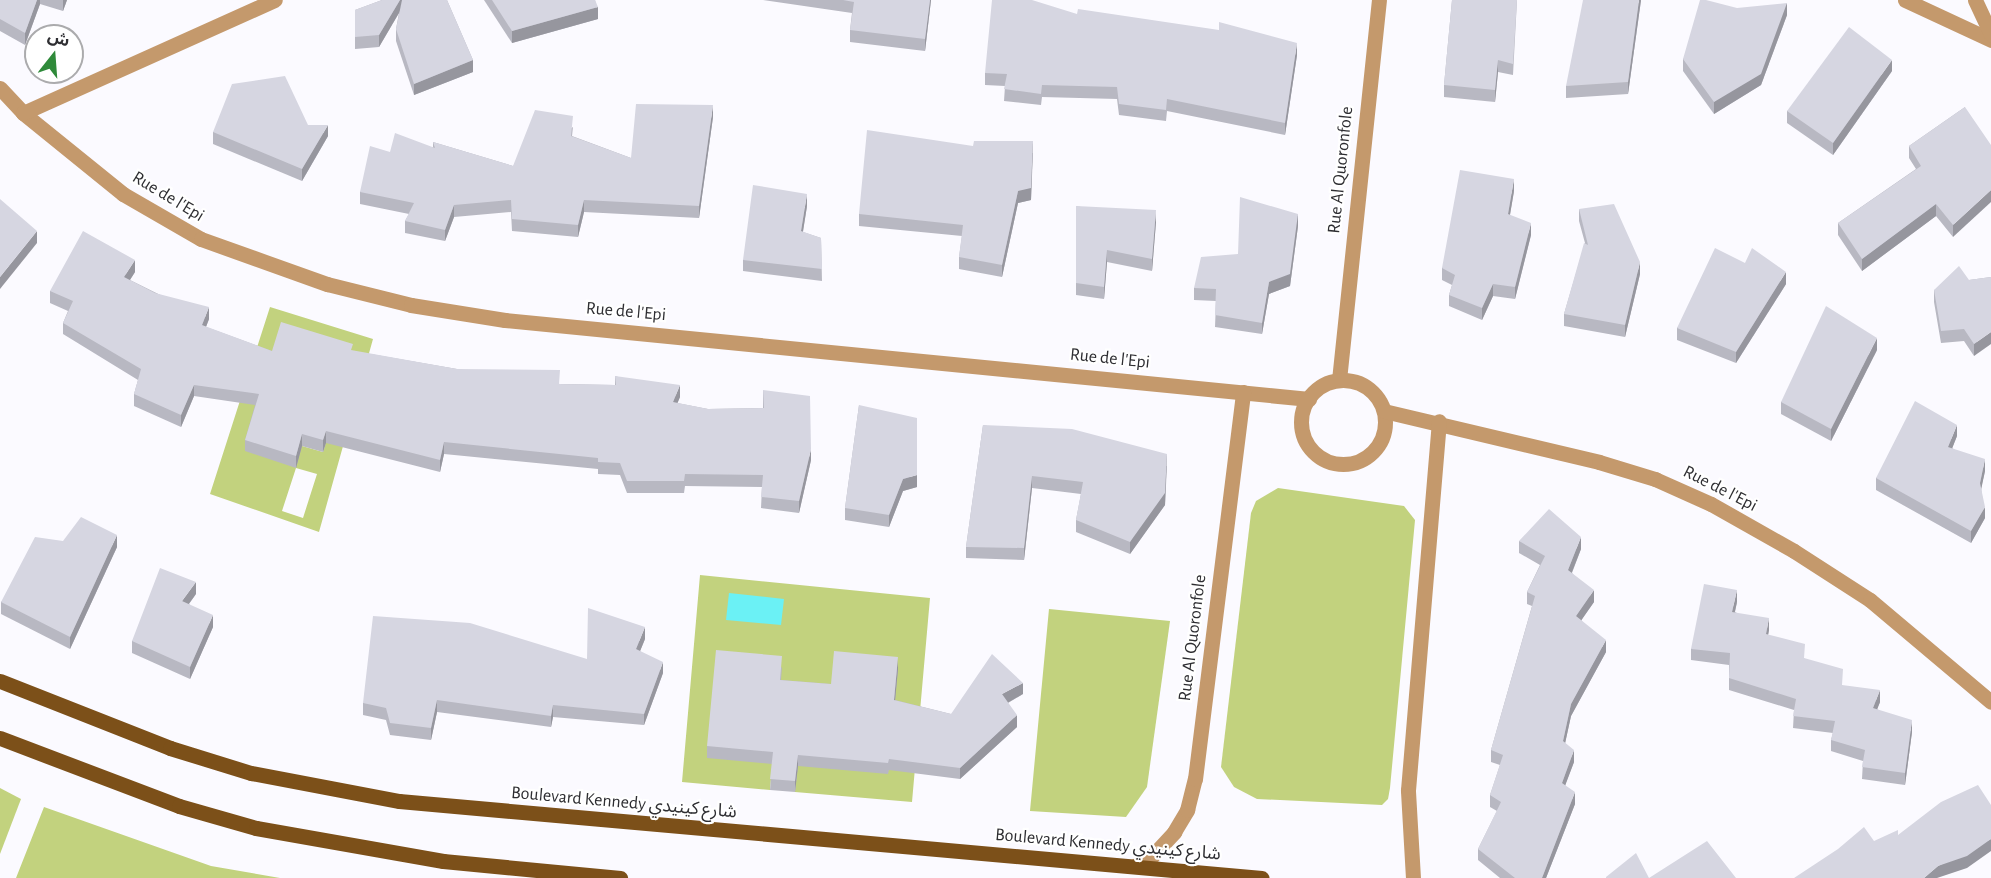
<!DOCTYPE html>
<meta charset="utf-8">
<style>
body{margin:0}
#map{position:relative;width:1991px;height:878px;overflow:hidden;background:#fbfaff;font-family:"Alegreya Sans","Noto Sans Arabic",sans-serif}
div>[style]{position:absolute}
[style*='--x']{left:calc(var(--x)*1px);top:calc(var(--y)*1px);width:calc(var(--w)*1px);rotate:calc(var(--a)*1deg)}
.green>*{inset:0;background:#c2d27e}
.water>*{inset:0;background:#6bf1f5}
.minor>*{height:15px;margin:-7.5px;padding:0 7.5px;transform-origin:7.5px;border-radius:7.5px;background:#c4996c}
.minor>.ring{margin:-7.5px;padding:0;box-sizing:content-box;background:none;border:15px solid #c4996c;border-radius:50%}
.major>*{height:15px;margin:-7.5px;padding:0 7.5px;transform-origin:7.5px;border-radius:7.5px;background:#7c5019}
.wall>*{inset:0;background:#b8b8c2}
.shaded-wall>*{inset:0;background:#96969e}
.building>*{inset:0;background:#d6d6e1}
span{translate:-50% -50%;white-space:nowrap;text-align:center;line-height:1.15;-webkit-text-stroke:4.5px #fff;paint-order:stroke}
.street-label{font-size:18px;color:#2e2e32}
.north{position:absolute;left:24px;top:24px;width:60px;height:60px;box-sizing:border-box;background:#fff;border:2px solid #ababad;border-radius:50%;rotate:17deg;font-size:16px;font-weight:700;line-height:24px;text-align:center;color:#2e2e32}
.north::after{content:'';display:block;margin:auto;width:21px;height:27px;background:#2f8a3a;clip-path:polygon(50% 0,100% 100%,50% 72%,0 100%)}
</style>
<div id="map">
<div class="green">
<i style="clip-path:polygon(evenodd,270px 307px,373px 339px,319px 532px,210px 494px,270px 307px,353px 356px,323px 452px,302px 446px,353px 356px,270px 307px,296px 468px,317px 474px,303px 518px,282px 511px,296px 468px)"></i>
<i style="clip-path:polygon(1278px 488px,1404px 506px,1415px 520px,1390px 788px,1388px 799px,1382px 805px,1257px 799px,1234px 787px,1221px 767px,1251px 513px,1256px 501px)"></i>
<i style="clip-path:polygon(700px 575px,930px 598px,912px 802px,795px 792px,800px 740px,780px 691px,781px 667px,770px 790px,682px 782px)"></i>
<i style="clip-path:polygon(1049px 609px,1170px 621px,1147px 787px,1126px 817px,1030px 811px)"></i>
<i style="clip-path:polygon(0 788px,21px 799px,0 854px)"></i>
<i style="clip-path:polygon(44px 807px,211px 866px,280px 878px,16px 878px)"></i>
</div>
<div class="water">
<i style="clip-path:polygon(729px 593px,784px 599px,781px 625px,726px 620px)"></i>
</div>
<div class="minor">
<i style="--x:1905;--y:0;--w:95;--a:24.9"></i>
<i style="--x:1975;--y:0;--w:38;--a:65"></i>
<i style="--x:0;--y:88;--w:34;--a:47"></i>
<i style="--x:23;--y:113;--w:129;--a:39"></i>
<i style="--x:123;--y:194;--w:90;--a:30"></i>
<i style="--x:201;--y:239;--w:134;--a:19.7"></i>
<i style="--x:327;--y:284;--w:87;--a:14"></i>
<i style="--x:411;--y:305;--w:95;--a:9.1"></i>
<i style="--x:505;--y:320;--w:808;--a:5.61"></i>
<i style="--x:23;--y:113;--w:276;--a:-24.2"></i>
<i style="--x:1339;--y:380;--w:382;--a:-84"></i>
<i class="ring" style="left:1301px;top:380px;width:69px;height:69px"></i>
<i style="--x:1384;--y:411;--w:221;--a:13.3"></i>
<i style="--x:1599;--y:462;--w:59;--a:16.9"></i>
<i style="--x:1655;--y:479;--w:61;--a:24.1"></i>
<i style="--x:1711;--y:504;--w:95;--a:29.5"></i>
<i style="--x:1794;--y:551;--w:90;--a:32.8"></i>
<i style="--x:1870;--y:600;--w:158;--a:40.1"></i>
<i style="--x:1135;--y:866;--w:20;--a:-30"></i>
<i style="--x:1152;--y:856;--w:33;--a:-47"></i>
<i style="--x:1174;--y:832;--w:26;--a:-59"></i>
<i style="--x:1187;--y:810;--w:32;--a:-76"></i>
<i style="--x:1195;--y:779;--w:390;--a:-82.9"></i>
<i style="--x:1413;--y:878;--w:88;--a:-93.3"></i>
<i style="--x:1408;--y:790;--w:370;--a:-85.2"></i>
</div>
<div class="major">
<i style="--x:0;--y:681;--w:183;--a:21.5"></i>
<i style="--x:170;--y:748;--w:85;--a:17.2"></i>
<i style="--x:251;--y:773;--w:151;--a:10.7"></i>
<i style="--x:399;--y:801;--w:866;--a:5.1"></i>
<i style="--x:0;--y:738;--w:191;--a:20.8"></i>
<i style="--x:179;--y:806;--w:80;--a:15.9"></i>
<i style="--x:256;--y:828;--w:190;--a:10"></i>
<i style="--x:443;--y:861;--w:178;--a:5.5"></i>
</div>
<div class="wall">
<i style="clip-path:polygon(0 0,67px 0,63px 11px,40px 4px,25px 45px,0 31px)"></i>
<i style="clip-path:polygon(382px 0,447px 0,473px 60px,473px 72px,414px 95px,396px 41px,396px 29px,399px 13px,379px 47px,355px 49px,355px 10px)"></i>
<i style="clip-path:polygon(484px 0,595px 0,598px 19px,512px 43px)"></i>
<i style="clip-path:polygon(763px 0,931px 0,925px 51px,850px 42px,850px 30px,852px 13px)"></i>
<i style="clip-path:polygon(1452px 0,1517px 0,1513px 75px,1498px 72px,1495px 102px,1444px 97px,1444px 85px)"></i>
<i style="clip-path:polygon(1641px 0,1628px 94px,1566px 98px,1566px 86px)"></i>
<i style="clip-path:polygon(1737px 8px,1787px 15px,1761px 85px,1714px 114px,1683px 71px,1683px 59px)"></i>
<i style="clip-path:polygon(1077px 14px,1297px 55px,1285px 135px,1167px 111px,1166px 121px,1119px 115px,1117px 99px,1042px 97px,1041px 105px,1004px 101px,1005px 86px,985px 85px,985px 73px)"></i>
<i style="clip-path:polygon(1892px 71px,1833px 155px,1787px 123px,1787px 111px)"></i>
<i style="clip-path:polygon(1965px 107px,1953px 237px,1936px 216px,1862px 271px,1838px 235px,1838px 223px,1916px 169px,1909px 158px,1909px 146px)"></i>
<i style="clip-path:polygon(713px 117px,699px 218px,584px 212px,578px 237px,512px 231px,511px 212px,454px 217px,445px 241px,405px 233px,405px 221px,409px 214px,360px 204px,360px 192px,390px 152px,433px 147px,433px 142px,513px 166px,573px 127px,572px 136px,631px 158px)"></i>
<i style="clip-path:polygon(308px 125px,328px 136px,302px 181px,213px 144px,213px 132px)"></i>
<i style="clip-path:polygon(973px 146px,1033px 153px,1031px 200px,1018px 203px,1002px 277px,959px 269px,959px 257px,962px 236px,859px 226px,859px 214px)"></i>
<i style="clip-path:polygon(1514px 191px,1510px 215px,1531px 235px,1515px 299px,1493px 296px,1482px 320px,1449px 306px,1449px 295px,1452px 285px,1442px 280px,1442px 268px)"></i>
<i style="clip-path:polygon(807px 206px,803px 232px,821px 238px,822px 281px,743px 271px,743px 260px)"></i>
<i style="clip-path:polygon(1076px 206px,1156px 222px,1152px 271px,1107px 262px,1104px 299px,1076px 295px)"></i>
<i style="clip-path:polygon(1579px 209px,1640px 274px,1625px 337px,1564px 326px,1564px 314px,1585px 243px,1579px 221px)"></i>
<i style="clip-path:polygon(1298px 226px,1290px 286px,1269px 294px,1262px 334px,1215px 327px,1216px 301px,1194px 300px,1194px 288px,1238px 254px)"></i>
<i style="clip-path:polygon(1745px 263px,1786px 284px,1736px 363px,1677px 340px,1677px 328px)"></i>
<i style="clip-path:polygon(135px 272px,130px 280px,209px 319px,206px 327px,272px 351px,353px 351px,457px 369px,560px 384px,615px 385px,615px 376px,680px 397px,677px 403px,708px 409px,763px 408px,763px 390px,811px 460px,799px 513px,761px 508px,762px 487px,685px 486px,684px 493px,627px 493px,620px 475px,598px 474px,598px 469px,444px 454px,440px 472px,326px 443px,323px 452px,302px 446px,296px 468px,245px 451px,245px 440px,255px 405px,194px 396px,181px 427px,134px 406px,134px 394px,138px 380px,63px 334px,63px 323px,68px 311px,50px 303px,50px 291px)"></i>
<i style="clip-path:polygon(1991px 277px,1974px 356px,1964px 341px,1941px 343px,1934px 302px,1934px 290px,1969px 280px)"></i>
<i style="clip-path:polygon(1877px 350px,1831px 441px,1781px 414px,1781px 402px)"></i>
<i style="clip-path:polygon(859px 405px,917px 487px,903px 491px,889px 527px,845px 520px,845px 508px)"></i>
<i style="clip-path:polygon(983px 425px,1167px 466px,1165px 505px,1130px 554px,1076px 532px,1076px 520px,1081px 494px,1032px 488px,1024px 560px,966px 558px,966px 547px)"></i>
<i style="clip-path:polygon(1957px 436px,1952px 448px,1985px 471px,1981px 488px,1985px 518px,1971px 543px,1876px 490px,1876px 478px)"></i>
<i style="clip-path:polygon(63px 541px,117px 547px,70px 649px,1px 614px,1px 602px)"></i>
<i style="clip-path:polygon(1519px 541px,1581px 549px,1572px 573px,1594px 602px,1581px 620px,1606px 652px,1571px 716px,1565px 743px,1574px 762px,1565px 785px,1575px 804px,1546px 878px,1500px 878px,1478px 860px,1478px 849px,1497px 811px,1490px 807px,1490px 795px,1500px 765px,1491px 762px,1491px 750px,1532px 606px,1527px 604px,1527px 592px,1540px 565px,1519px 553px)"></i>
<i style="clip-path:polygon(196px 594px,189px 604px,213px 627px,190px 679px,132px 653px,132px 641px)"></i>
<i style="clip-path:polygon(1737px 602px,1735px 612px,1769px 630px,1768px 635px,1805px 659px,1843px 686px,1880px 702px,1877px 709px,1912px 732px,1905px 785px,1862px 779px,1863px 761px,1831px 751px,1831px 740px,1833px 733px,1793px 728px,1794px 710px,1729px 690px,1729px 665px,1691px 660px,1691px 649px)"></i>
<i style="clip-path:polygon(645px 639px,640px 651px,663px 673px,644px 725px,553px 717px,551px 727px,437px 712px,431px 740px,390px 735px,386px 720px,363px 715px,363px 703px,587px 659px)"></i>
<i style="clip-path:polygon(782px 667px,781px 680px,831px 684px,898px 669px,895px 700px,951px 714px,1023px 694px,1008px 703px,1017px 727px,960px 779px,889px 770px,888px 774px,798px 766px,795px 792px,770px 790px,772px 764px,707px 758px,707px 746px)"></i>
</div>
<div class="shaded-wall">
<i style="clip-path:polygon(37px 0,40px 0,40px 4px,25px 45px,25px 33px)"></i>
<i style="clip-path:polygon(63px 0,67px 0,63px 11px)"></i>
<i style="clip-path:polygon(400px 0,403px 0,403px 6px,379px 47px,379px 35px)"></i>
<i style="clip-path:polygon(930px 0,931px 0,925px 51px,925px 39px)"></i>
<i style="clip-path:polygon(1639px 0,1641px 0,1628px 94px,1628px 82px)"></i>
<i style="clip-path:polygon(1787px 3px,1787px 15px,1761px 85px,1714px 114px,1714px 102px)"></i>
<i style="clip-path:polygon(598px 7px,598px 19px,512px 43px,512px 31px)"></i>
<i style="clip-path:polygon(1297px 43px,1297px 55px,1285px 135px,1285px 123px)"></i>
<i style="clip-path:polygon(473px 60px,473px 72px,414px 95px,414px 84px)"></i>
<i style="clip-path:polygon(1498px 60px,1498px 72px,1495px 102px,1495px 90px)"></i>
<i style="clip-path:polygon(1892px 60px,1892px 71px,1833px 155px,1833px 143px)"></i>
<i style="clip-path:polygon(713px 105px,713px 117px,699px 218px,699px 206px)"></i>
<i style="clip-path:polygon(328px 125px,328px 136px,302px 181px,302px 169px)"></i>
<i style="clip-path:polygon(1033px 141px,1031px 200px,1018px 203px,1002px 277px,1002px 265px,1018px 191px)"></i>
<i style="clip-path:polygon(1514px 179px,1514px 191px,1508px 226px,1508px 214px)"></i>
<i style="clip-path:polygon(1991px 190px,1991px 202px,1953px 237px,1953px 225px)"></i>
<i style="clip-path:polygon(807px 194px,807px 206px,801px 243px,801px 231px)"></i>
<i style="clip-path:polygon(584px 200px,584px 212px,578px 237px,578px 225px)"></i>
<i style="clip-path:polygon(1936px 204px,1936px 216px,1862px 271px,1862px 259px)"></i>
<i style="clip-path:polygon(454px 205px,454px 217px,445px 241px,445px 230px)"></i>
<i style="clip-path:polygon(1156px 210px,1156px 222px,1152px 271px,1152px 259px)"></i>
<i style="clip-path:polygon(1298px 214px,1298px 226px,1290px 286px,1269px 294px,1262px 334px,1262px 323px,1269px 282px)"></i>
<i style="clip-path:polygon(1531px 223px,1531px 235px,1515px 299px,1515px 287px)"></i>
<i style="clip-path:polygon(37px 231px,37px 243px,0 289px,0 277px)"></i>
<i style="clip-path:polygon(1107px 250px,1107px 262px,1104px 299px,1104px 287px)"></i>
<i style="clip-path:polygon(135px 260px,135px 272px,124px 289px,124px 277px)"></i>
<i style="clip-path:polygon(1640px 262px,1640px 274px,1625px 337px,1625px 325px)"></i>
<i style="clip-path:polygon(1786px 272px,1786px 284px,1736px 363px,1736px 352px)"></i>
<i style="clip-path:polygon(1493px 284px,1493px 296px,1482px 320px,1482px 308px)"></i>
<i style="clip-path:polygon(209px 307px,209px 319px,202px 337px,202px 325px)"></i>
<i style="clip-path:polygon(1991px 332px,1991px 344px,1974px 356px,1974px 344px)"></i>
<i style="clip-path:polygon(1877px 338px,1877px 350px,1831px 441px,1831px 429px)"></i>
<i style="clip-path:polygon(194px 385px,194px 396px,181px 427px,181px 415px)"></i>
<i style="clip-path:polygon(680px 385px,680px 397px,673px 414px,673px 402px)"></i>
<i style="clip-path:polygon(1957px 425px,1957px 436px,1948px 459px,1948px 447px)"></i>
<i style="clip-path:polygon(326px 431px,326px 443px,323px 452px,323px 440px)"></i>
<i style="clip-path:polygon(302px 434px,302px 446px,296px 468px,296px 456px)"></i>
<i style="clip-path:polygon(444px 442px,444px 454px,440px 472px,440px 460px)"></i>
<i style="clip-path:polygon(811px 449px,811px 460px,799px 513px,799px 501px)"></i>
<i style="clip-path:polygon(1167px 454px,1165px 505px,1130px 554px,1130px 542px)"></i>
<i style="clip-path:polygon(1985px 459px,1985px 471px,1980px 495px,1980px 483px)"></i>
<i style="clip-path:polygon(917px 475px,917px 487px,903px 491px,889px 527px,889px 515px,903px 479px)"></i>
<i style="clip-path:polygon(1032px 476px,1032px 488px,1024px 560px,1024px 548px)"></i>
<i style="clip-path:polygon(1985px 507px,1985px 518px,1971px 543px,1971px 531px)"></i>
<i style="clip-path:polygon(117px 535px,117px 547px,70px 649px,70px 637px)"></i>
<i style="clip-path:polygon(1581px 537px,1581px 549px,1568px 582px,1568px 570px)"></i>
<i style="clip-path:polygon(196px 582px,196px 594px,182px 613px,182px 601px)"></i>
<i style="clip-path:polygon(1594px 590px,1594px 602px,1576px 628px,1576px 616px)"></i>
<i style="clip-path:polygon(1737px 590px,1737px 602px,1732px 624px,1732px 612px)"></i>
<i style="clip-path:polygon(213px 615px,213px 627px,190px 679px,190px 667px)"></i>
<i style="clip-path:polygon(1769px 618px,1769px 630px,1766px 646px,1766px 634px)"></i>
<i style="clip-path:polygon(645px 627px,645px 639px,636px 661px,636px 649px)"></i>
<i style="clip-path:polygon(1606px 640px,1606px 652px,1571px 716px,1563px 753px,1563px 741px,1571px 704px)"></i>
<i style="clip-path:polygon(898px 657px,898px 669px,894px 712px,894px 700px)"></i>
<i style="clip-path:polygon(663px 662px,663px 673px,644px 725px,644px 714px)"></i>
<i style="clip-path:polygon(1023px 683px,1023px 694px,1002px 706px,1002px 694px)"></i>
<i style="clip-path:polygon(1880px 690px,1880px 702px,1873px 720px,1873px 708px)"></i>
<i style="clip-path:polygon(437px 700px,437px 712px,431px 740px,431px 728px)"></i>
<i style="clip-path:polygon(553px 705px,553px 717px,551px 727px,551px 716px)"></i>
<i style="clip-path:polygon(1017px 715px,1017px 727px,960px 779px,960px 768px)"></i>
<i style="clip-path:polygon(1912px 720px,1912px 732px,1905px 785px,1905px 773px)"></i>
<i style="clip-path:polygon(1574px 750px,1574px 762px,1562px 794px,1562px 783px)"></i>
<i style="clip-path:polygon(798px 755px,798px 766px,795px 792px,795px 781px)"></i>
<i style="clip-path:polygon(1575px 792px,1575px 804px,1546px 878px,1542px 878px)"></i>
<i style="clip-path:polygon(1991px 839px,1991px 851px,1967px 868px,1937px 878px,1924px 878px,1938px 866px)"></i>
</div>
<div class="building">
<i style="clip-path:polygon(0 0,37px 0,25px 33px,0 19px)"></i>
<i style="clip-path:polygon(382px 0,400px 0,379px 35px,355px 37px,355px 10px)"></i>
<i style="clip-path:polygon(402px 0,447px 0,473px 60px,414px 84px,396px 29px)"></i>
<i style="clip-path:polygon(492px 0,595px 0,598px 7px,512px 31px)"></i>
<i style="clip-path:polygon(843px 0,930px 0,925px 39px,850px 30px,854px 2px)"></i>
<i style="clip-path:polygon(992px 0,1032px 0,1077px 14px,1078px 9px,1219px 30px,1219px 22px,1297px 43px,1285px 123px,1167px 99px,1166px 110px,1119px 104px,1117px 87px,1042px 85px,1041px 94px,1004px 89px,1007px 74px,985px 73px)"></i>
<i style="clip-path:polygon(1452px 0,1517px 0,1513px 64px,1498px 60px,1495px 90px,1444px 85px)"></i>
<i style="clip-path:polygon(1583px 0,1639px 0,1628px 82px,1566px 86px)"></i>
<i style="clip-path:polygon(1700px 0,1706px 0,1737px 8px,1787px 3px,1761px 74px,1714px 102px,1683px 59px)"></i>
<i style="clip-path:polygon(1849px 27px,1892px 60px,1833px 143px,1787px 111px)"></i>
<i style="clip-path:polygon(285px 76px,308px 125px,328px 125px,302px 169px,213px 132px,232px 84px)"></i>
<i style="clip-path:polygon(636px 104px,713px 105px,699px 206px,584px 200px,578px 225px,512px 219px,511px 200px,454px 205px,445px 230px,405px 221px,414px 203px,360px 192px,370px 146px,390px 152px,395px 133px,435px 148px,433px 142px,513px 166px,535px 110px,573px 116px,571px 136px,631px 158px)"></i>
<i style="clip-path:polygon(1965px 107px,1991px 145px,1991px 190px,1953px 225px,1936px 204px,1862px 259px,1838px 223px,1921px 166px,1909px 146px)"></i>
<i style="clip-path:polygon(867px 130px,973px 146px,974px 141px,1033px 141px,1031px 188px,1018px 191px,1002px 265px,959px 257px,963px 225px,859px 214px)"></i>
<i style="clip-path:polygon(1460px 170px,1514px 179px,1508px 214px,1531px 223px,1515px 287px,1493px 284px,1482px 308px,1449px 295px,1455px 275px,1442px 268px)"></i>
<i style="clip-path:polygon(753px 185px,807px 194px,801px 231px,821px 238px,822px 269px,743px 260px)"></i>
<i style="clip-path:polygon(1240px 197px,1298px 214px,1290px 274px,1269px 282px,1262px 323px,1215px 315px,1216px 289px,1194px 288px,1201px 257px,1238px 254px)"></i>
<i style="clip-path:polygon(0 199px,37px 231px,0 277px)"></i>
<i style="clip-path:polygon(1614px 204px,1640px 262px,1625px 325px,1564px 314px,1584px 243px,1588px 245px,1579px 209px)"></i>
<i style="clip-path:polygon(1076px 206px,1156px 210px,1152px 259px,1107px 250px,1104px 287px,1076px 283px)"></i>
<i style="clip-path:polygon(83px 231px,135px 260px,124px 277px,155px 293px,209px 307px,202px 325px,272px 351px,281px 322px,353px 344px,351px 350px,457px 369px,560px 370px,559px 384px,616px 385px,615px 376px,680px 385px,673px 402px,708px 409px,764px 408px,763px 390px,810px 396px,811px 449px,799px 501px,761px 497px,763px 475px,685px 474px,684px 481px,627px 481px,620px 463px,598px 462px,598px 458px,444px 442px,440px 460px,326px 431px,323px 440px,302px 434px,296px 456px,245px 440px,259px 394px,194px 385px,181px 415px,134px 394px,141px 369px,63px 323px,73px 301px,50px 291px)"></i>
<i style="clip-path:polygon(1715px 248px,1745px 263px,1752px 248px,1786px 272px,1736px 352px,1677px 328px)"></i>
<i style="clip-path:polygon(1959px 266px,1969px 280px,1991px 277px,1991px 332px,1974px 344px,1964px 329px,1941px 331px,1934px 290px)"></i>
<i style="clip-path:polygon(1826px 306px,1877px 338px,1831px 429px,1781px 402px)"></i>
<i style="clip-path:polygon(1915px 401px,1957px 425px,1948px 447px,1985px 459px,1980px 483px,1985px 507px,1971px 531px,1876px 478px)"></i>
<i style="clip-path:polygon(859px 405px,917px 418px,917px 475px,903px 479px,889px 515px,845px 508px)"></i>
<i style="clip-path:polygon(983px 425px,1072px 429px,1167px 454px,1165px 493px,1130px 542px,1076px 520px,1083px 482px,1032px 476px,1024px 548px,966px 547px)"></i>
<i style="clip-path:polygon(1549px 509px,1581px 537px,1568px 570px,1594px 590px,1576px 616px,1606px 640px,1571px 704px,1563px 741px,1574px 750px,1562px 783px,1575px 792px,1542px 878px,1515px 878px,1478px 849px,1501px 802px,1490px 795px,1503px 755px,1491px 750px,1535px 596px,1527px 592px,1545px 556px,1519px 541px)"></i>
<i style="clip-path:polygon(81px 517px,117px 535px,70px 637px,1px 602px,35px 537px,63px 541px)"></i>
<i style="clip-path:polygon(160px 568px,196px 582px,182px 601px,213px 615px,190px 667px,132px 641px)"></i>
<i style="clip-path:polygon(1704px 584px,1737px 590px,1732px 612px,1769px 618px,1766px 634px,1805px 644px,1804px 658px,1843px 669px,1842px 685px,1880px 690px,1873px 708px,1912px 720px,1905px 773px,1862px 767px,1865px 750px,1831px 740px,1835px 721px,1793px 716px,1796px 699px,1729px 678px,1730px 653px,1691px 649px)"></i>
<i style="clip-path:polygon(588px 608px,645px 627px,636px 649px,663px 662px,644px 714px,553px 705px,551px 716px,437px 700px,431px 728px,390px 723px,386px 708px,363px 703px,373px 616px,470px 623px,587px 659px)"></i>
<i style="clip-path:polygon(716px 650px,782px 656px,780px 680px,831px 684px,834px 651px,898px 657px,894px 700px,951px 714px,992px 654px,1023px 683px,1002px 694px,1017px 715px,960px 768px,889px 759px,888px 763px,798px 755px,795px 781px,770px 779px,773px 752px,707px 746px)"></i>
<i style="clip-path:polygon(1978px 785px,1991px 805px,1991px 839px,1967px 856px,1938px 866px,1924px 878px,1794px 878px,1838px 849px,1864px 827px,1874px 841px,1898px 830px,1898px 835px,1941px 802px)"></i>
<i style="clip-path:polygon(1707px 841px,1736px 878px,1606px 878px,1606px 877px,1636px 853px,1649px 878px)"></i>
</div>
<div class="street-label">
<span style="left:1341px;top:170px;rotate:-84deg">Rue Al Quoronfole</span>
<span style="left:168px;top:197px;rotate:31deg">Rue de l'Epi</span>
<span style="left:626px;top:312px;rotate:5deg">Rue de l'Epi</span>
<span style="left:1110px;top:359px;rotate:6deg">Rue de l'Epi</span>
<span style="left:1720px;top:489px;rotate:27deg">Rue de l'Epi</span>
<span style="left:1193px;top:638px;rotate:-83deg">Rue Al Quoronfole</span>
<span style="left:624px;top:803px;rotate:5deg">Boulevard Kennedy شارع كينيدي</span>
<span style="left:1108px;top:845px;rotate:5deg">Boulevard Kennedy شارع كينيدي</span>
</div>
<div class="north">ش</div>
</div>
